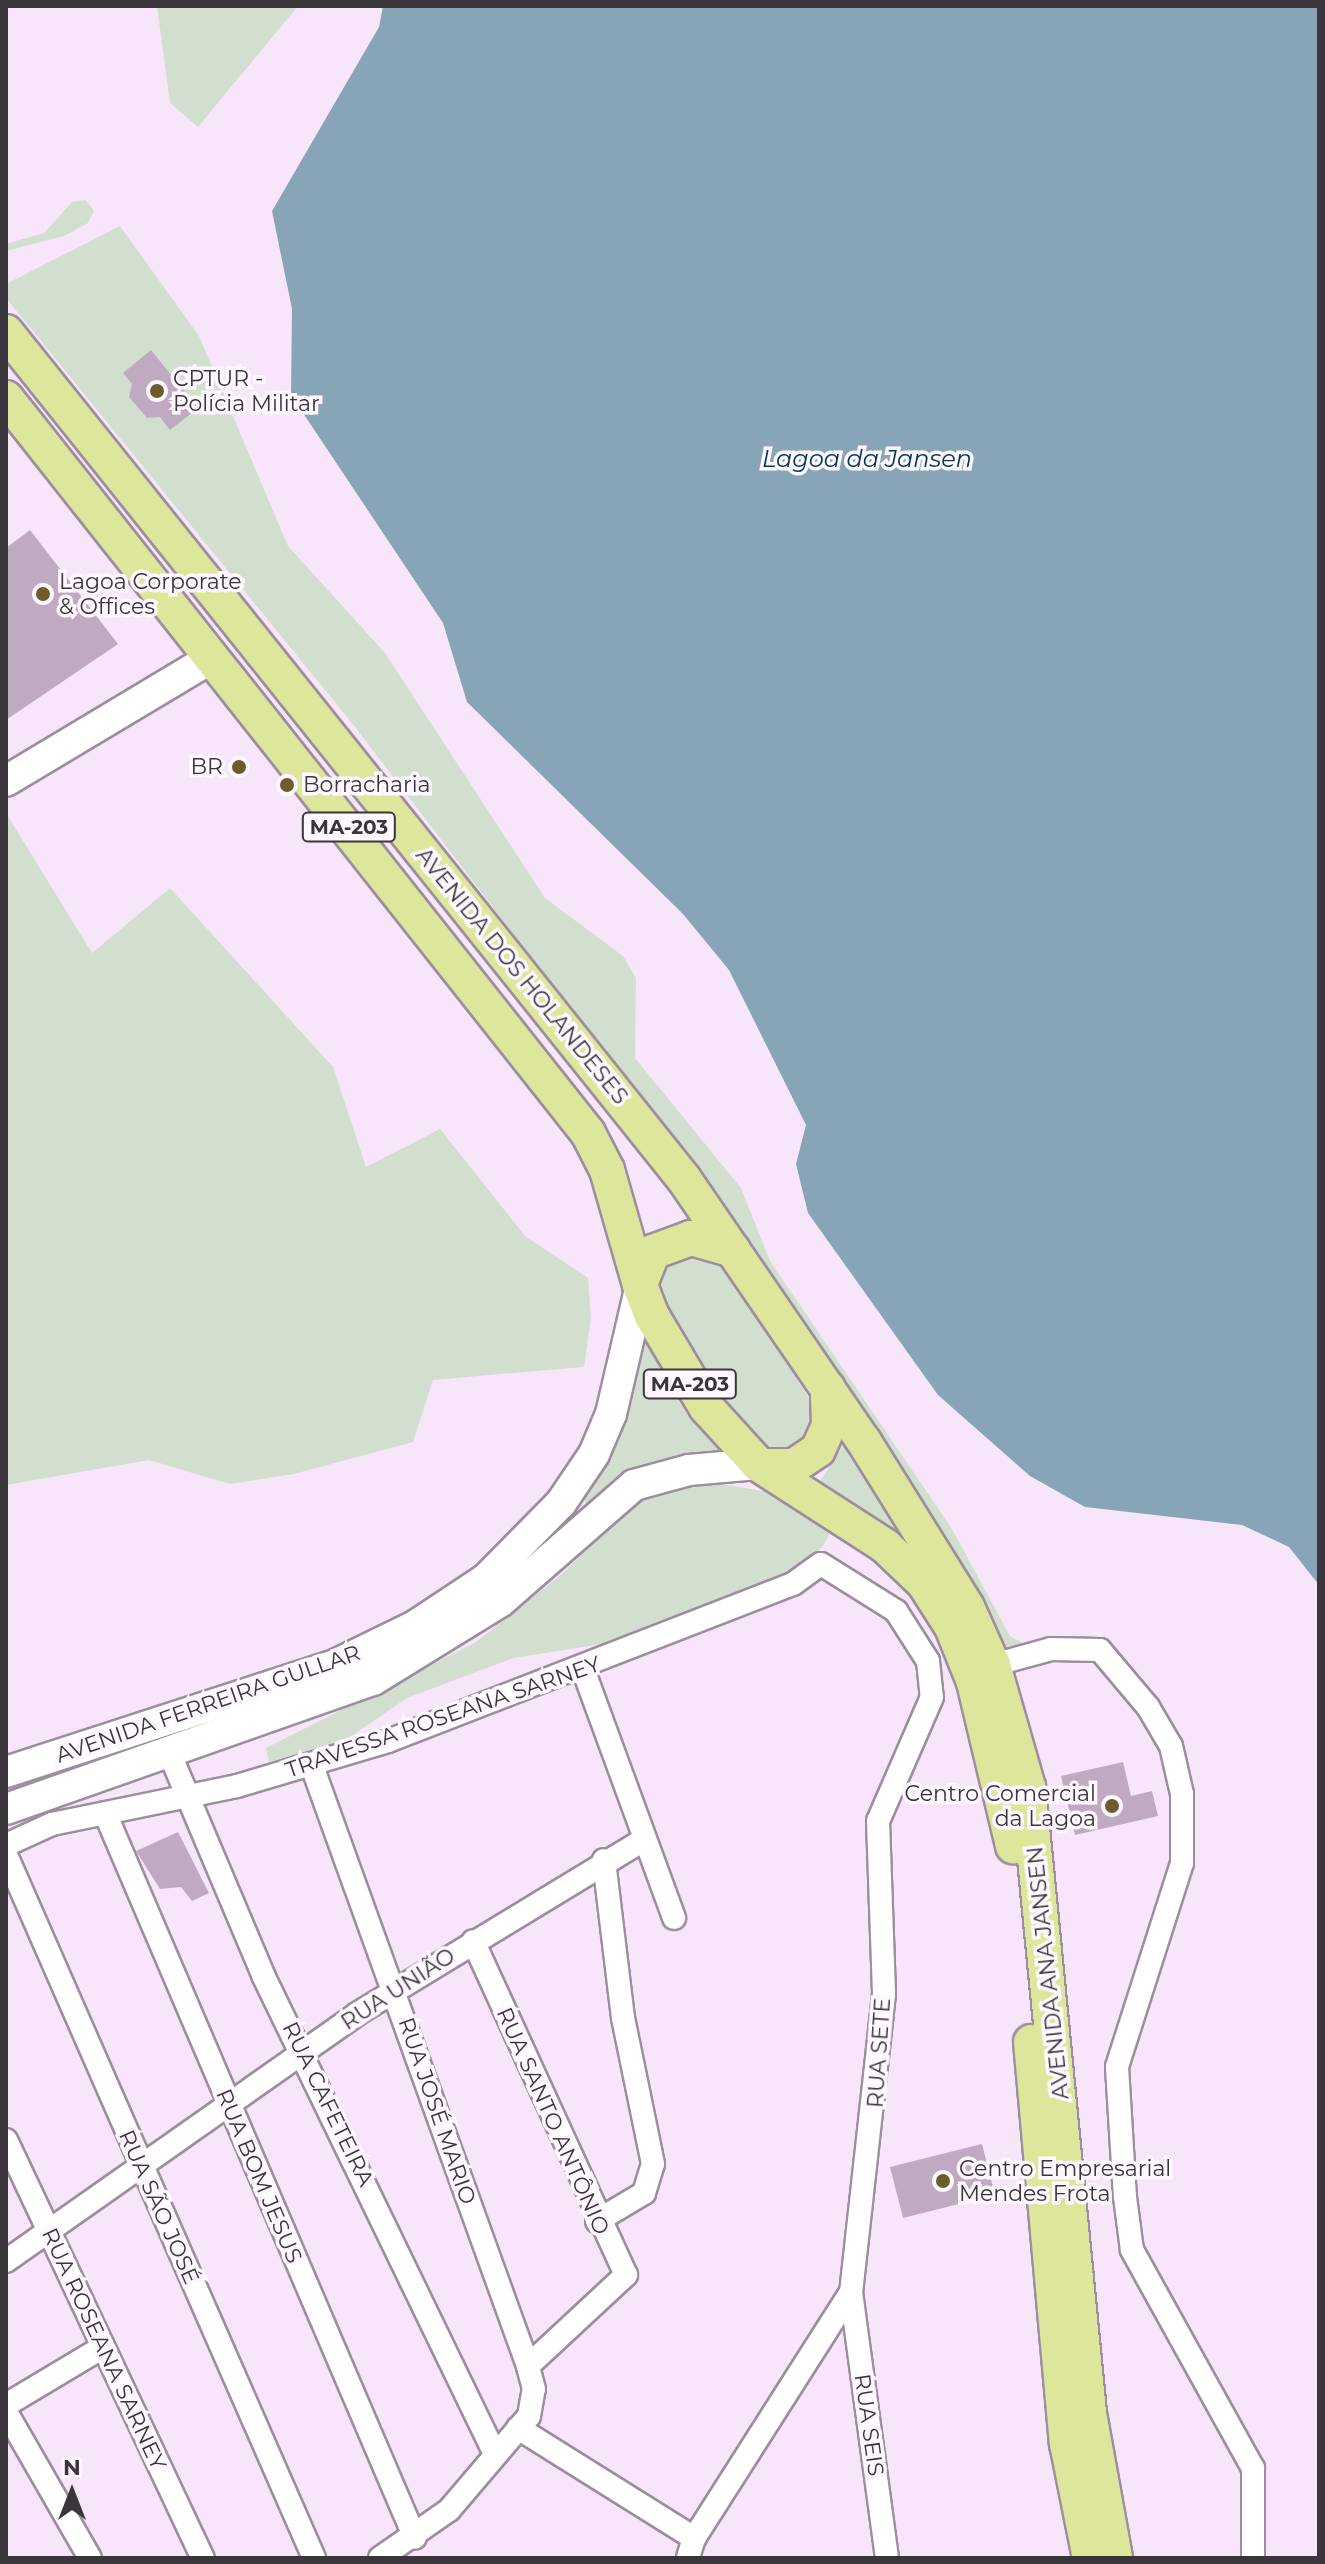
<!DOCTYPE html>
<meta charset="utf-8">
<style>
body{margin:0}
#map{position:relative;width:1325px;height:2564px;overflow:hidden;background:#f7e6f9;font-family:Montserrat,sans-serif}
div>[style]{position:absolute}
[style*='--x']{left:calc(var(--x)*1px);top:calc(var(--y)*1px);width:calc(var(--w)*1px);rotate:calc(var(--a)*1deg)}
.green>*{inset:0;background:#d2dfcf}
.water>*{inset:0;background:#88a5b8}
.building>*{inset:0;background:#c0aac2}
.roads{filter:drop-shadow(2px 0 #9d8e9f) drop-shadow(-2px 0 #9d8e9f) drop-shadow(0 2px #9d8e9f) drop-shadow(0 -2px #9d8e9f)}
.street>*{height:22px;margin:-11px;padding:0 11px;transform-origin:11px;border-radius:11px;background:#fff}
.secondary>*{height:30px;margin:-15px;padding:0 15px;transform-origin:15px;border-radius:15px;background:#fff}
.primary>*{height:34px;margin:-17px;padding:0 17px;transform-origin:17px;border-radius:17px;background:#dde69b}
.dots>*{width:22px;height:22px;translate:-50% -50%;box-sizing:border-box;border:4px solid #fef7ff;border-radius:50%}
span{translate:-50% -50%;white-space:nowrap;text-align:center;line-height:1.15;-webkit-text-stroke:7px #fef7ff;paint-order:stroke}
.shield-label span{padding:2px 6px;background:#fef7ff;border:2px solid;border-radius:6px;-webkit-text-stroke-width:0}
.shield-label{font-size:20px;color:#3a343b;font-weight:700}
.poi-label{font-size:22px;color:#3a343b}
.left{translate:0 -50%;text-align:left}
.right{translate:-100% -50%;text-align:right}
.street-label{font-size:22px;color:#3a343b}
.water-label{font-size:24px;color:#003955;font-style:italic}
.frame{position:absolute;inset:0;border:8px solid #3a343b;pointer-events:none}
.north{position:absolute;left:32px;top:2452px;width:80px;height:80px;-webkit-text-stroke:6px #fef7ff;paint-order:stroke;rotate:0deg;font-size:22px;font-weight:700;line-height:32px;text-align:center;color:#3a343b}
.north::after{content:'';display:block;margin:auto;width:28px;height:36px;background:#3a343b;clip-path:polygon(50% 0,100% 100%,50% 72%,0 100%)}
</style>
<div id="map">
<div class="green">
<i style="clip-path:polygon(157px 6px,298px 6px,198px 127px,170px 103px)"></i>
<i style="clip-path:polygon(86px 200px,94px 211px,88px 223px,64px 236px,6px 251px,6px 244px,44px 233px,72px 202px)"></i>
<i style="clip-path:polygon(120px 226px,199px 336px,288px 546px,385px 653px,545px 898px,623px 956px,636px 978px,635px 1058px,741px 1188px,770px 1261px,952px 1529px,1010px 1636px,1026px 1645px,1002px 1647px,706px 1186px,355px 727px,6px 298px,6px 284px)"></i>
<i style="clip-path:polygon(6px 813px,92px 953px,170px 888px,333px 1067px,366px 1167px,440px 1129px,525px 1236px,588px 1278px,591px 1318px,584px 1367px,433px 1380px,413px 1442px,294px 1474px,230px 1484px,149px 1460px,6px 1485px)"></i>
<i style="clip-path:polygon(685px 1254px,706px 1254px,726px 1267px,815px 1408px,815px 1431px,786px 1452px,762px 1445px,718px 1399px,658px 1293px,668px 1267px)"></i>
<i style="clip-path:polygon(640px 1330px,734px 1455px,675px 1458px,638px 1470px,586px 1506px,583px 1489px)"></i>
<i style="clip-path:polygon(848px 1436px,912px 1530px,909px 1548px,817px 1487px)"></i>
<i style="clip-path:polygon(721px 1484px,769px 1492px,833px 1525px,825px 1543px,800px 1572px,641px 1638px,513px 1658px,407px 1698px,344px 1741px,269px 1762px,266px 1748px,476px 1642px,562px 1574px,639px 1499px,676px 1487px)"></i>
</div>
<div class="water">
<i style="clip-path:polygon(383px 6px,1319px 6px,1319px 1585px,1289px 1547px,1242px 1525px,1085px 1507px,1030px 1476px,938px 1395px,808px 1213px,796px 1164px,806px 1125px,729px 970px,683px 914px,467px 702px,443px 623px,291px 395px,292px 309px,272px 211px,379px 27px)"></i>
</div>
<div class="building">
<i style="clip-path:polygon(151px 350px,198px 408px,170px 430px,160px 417px,147px 418px,129px 397px,132px 384px,123px 373px)"></i>
<i style="clip-path:polygon(30px 530px,118px 644px,6px 720px,6px 548px)"></i>
<i style="clip-path:polygon(1123px 1762px,1131px 1796px,1152px 1791px,1158px 1816px,1075px 1835px,1061px 1776px)"></i>
<i style="clip-path:polygon(178px 1832px,209px 1893px,192px 1901px,181px 1887px,160px 1889px,136px 1851px)"></i>
<i style="clip-path:polygon(982px 2144px,995px 2195px,903px 2218px,890px 2167px)"></i>
</div>
<div class="roads">
<div class="street">
<i style="--x:993;--y:1665;--w:60;--a:-15.4"></i>
<i style="--x:1051;--y:1649;--w:49;--a:1.2"></i>
<i style="--x:1100;--y:1650;--w:75;--a:49.9"></i>
<i style="--x:1148;--y:1707;--w:45;--a:59.5"></i>
<i style="--x:1171;--y:1746;--w:49;--a:77.1"></i>
<i style="--x:1182;--y:1794;--w:69;--a:90"></i>
<i style="--x:1182;--y:1863;--w:214;--a:107.7"></i>
<i style="--x:1117;--y:2067;--w:130;--a:86.5"></i>
<i style="--x:1125;--y:2197;--w:53;--a:82.5"></i>
<i style="--x:1132;--y:2250;--w:249;--a:61"></i>
<i style="--x:1253;--y:2468;--w:90;--a:90"></i>
<i style="--x:583;--y:1669;--w:265;--a:69.9"></i>
<i style="--x:169;--y:1752;--w:242;--a:67.1"></i>
<i style="--x:263;--y:1975;--w:532;--a:64.16"></i>
<i style="--x:312;--y:1766;--w:638;--a:70.2"></i>
<i style="--x:105;--y:1813;--w:788;--a:66.85"></i>
<i style="--x:6;--y:1845;--w:51;--a:-24.5"></i>
<i style="--x:52;--y:1824;--w:189;--a:-11.6"></i>
<i style="--x:237;--y:1786;--w:158;--a:-16.6"></i>
<i style="--x:388;--y:1741;--w:434;--a:-21.2"></i>
<i style="--x:793;--y:1584;--w:34;--a:-36"></i>
<i style="--x:821;--y:1564;--w:89;--a:32.1"></i>
<i style="--x:896;--y:1611;--w:59;--a:57.4"></i>
<i style="--x:928;--y:1661;--w:36;--a:84"></i>
<i style="--x:932;--y:1697;--w:135;--a:113.5"></i>
<i style="--x:878;--y:1821;--w:173;--a:88"></i>
<i style="--x:884;--y:1994;--w:300;--a:96.3"></i>
<i style="--x:851;--y:2292;--w:292;--a:122.5"></i>
<i style="--x:694;--y:2538;--w:21;--a:107"></i>
<i style="--x:6;--y:1855;--w:768;--a:66.34"></i>
<i style="--x:6;--y:2140;--w:462;--a:64.8"></i>
<i style="--x:597;--y:2221;--w:55;--a:-30.8"></i>
<i style="--x:644;--y:2193;--w:30;--a:-73"></i>
<i style="--x:653;--y:2164;--w:149;--a:-101.6"></i>
<i style="--x:623;--y:2018;--w:159;--a:-96.9"></i>
<i style="--x:6;--y:2261;--w:429;--a:-35.1"></i>
<i style="--x:357;--y:2014;--w:333;--a:-31.3"></i>
<i style="--x:851;--y:2292;--w:268;--a:82.3"></i>
<i style="--x:6;--y:2405;--w:113;--a:-30.9"></i>
<i style="--x:6;--y:2412;--w:168;--a:60.1"></i>
<i style="--x:518;--y:2428;--w:208;--a:32"></i>
<i style="--x:380;--y:2558;--w:84;--a:-34.8"></i>
<i style="--x:449;--y:2510;--w:123;--a:-49.6"></i>
<i style="--x:529;--y:2416;--w:27;--a:-80"></i>
<i style="--x:534;--y:2389;--w:24;--a:-105"></i>
<i style="--x:528;--y:2366;--w:134;--a:-42.9"></i>
<i style="--x:626;--y:2275;--w:367;--a:-114.6"></i>
</div>
<div class="secondary">
<i style="--x:6;--y:781;--w:241;--a:-30.9"></i>
<i style="--x:6;--y:1772;--w:346;--a:-18"></i>
<i style="--x:335;--y:1665;--w:89;--a:-26"></i>
<i style="--x:415;--y:1626;--w:85;--a:-33.5"></i>
<i style="--x:486;--y:1579;--w:107;--a:-45.4"></i>
<i style="--x:561;--y:1503;--w:59;--a:-56"></i>
<i style="--x:594;--y:1454;--w:43;--a:-67"></i>
<i style="--x:611;--y:1414;--w:128;--a:-76.9"></i>
<i style="--x:6;--y:1809;--w:389;--a:-19.4"></i>
<i style="--x:373;--y:1680;--w:149;--a:-31.6"></i>
<i style="--x:500;--y:1602;--w:178;--a:-41.1"></i>
<i style="--x:634;--y:1485;--w:57;--a:-15.3"></i>
<i style="--x:689;--y:1470;--w:69;--a:-5"></i>
</div>
<div class="primary">
<i style="--x:6;--y:332;--w:1085;--a:51.32"></i>
<i style="--x:684;--y:1179;--w:316;--a:55.6"></i>
<i style="--x:863;--y:1440;--w:197;--a:58.1"></i>
<i style="--x:967;--y:1607;--w:64;--a:65.9"></i>
<i style="--x:993;--y:1665;--w:127;--a:74"></i>
<i style="--x:1028;--y:1787;--w:629;--a:84.43"></i>
<i style="--x:1089;--y:2413;--w:147;--a:79.8"></i>
<i style="--x:6;--y:398;--w:938;--a:51.63"></i>
<i style="--x:588;--y:1133;--w:42;--a:62.8"></i>
<i style="--x:607;--y:1170;--w:120;--a:74"></i>
<i style="--x:733;--y:1250;--w:44;--a:-164.1"></i>
<i style="--x:691;--y:1238;--w:40;--a:159.8"></i>
<i style="--x:653;--y:1252;--w:35;--a:112"></i>
<i style="--x:640;--y:1285;--w:33;--a:69"></i>
<i style="--x:652;--y:1316;--w:106;--a:59.3"></i>
<i style="--x:706;--y:1407;--w:77;--a:47.6"></i>
<i style="--x:758;--y:1464;--w:151;--a:32.8"></i>
<i style="--x:885;--y:1546;--w:54;--a:43.5"></i>
<i style="--x:924;--y:1583;--w:52;--a:57.5"></i>
<i style="--x:952;--y:1627;--w:59;--a:68.2"></i>
<i style="--x:974;--y:1682;--w:169;--a:76.6"></i>
<i style="--x:763;--y:1466;--w:31;--a:0"></i>
<i style="--x:794;--y:1466;--w:29;--a:-34"></i>
<i style="--x:818;--y:1450;--w:27;--a:-66"></i>
<i style="--x:829;--y:1425;--w:37;--a:-92"></i>
<i style="--x:1031;--y:2042;--w:403;--a:84.9"></i>
<i style="--x:1067;--y:2443;--w:117;--a:78.7"></i>
</div>
</div>
<div class="dots">
<i style="left:157px;top:391px;background:#6d5d2a"></i>
<i style="left:43px;top:594px;background:#6d5d2a"></i>
<i style="left:239px;top:767px;background:#6d5d2a"></i>
<i style="left:287px;top:785px;background:#6d5d2a"></i>
<i style="left:1112px;top:1806px;background:#6d5d2a"></i>
<i style="left:943px;top:2181px;background:#6d5d2a"></i>
</div>
<div class="shield-label">
<span style="left:349px;top:827px">MA-203</span>
<span style="left:690px;top:1384px">MA-203</span>
</div>
<div class="poi-label">
<span class="left" style="left:173px;top:391px">CPTUR -<br>Polícia Militar</span>
<span class="left" style="left:59px;top:594px">Lagoa Corporate<br>&amp; Offices</span>
<span class="right" style="left:223px;top:767px">BR</span>
<span class="left" style="left:303px;top:785px">Borracharia</span>
<span class="right" style="left:1096px;top:1806px">Centro Comercial<br>da Lagoa</span>
<span class="left" style="left:959px;top:2181px">Centro Empresarial<br>Mendes Frota</span>
</div>
<div class="street-label">
<span style="left:522px;top:976px;rotate:51deg">AVENIDA DOS HOLANDESES</span>
<span style="left:208px;top:1704px;rotate:-19deg">AVENIDA FERREIRA GULLAR</span>
<span style="left:443px;top:1717px;rotate:-19deg">TRAVESSA ROSEANA SARNEY</span>
<span style="left:1048px;top:1973px;rotate:-96deg">AVENIDA ANA JANSEN</span>
<span style="left:398px;top:1989px;rotate:-33deg">RUA UNIÃO</span>
<span style="left:879px;top:2053px;rotate:-86deg">RUA SETE</span>
<span style="left:328px;top:2104px;rotate:64deg">RUA CAFETEIRA</span>
<span style="left:437px;top:2111px;rotate:71deg">RUA JOSÉ MARIO</span>
<span style="left:553px;top:2121px;rotate:66deg">RUA SANTO ANTÔNIO</span>
<span style="left:259px;top:2176px;rotate:67deg">RUA BOM JESUS</span>
<span style="left:159px;top:2207px;rotate:66deg">RUA SÃO JOSÉ</span>
<span style="left:104px;top:2349px;rotate:65deg">RUA ROSEANA SARNEY</span>
<span style="left:869px;top:2425px;rotate:82deg">RUA SEIS</span>
</div>
<div class="water-label">
<span style="left:867px;top:459px">Lagoa da Jansen</span>
</div>
<div class="frame"></div>
<div class="north">N</div>
</div>
